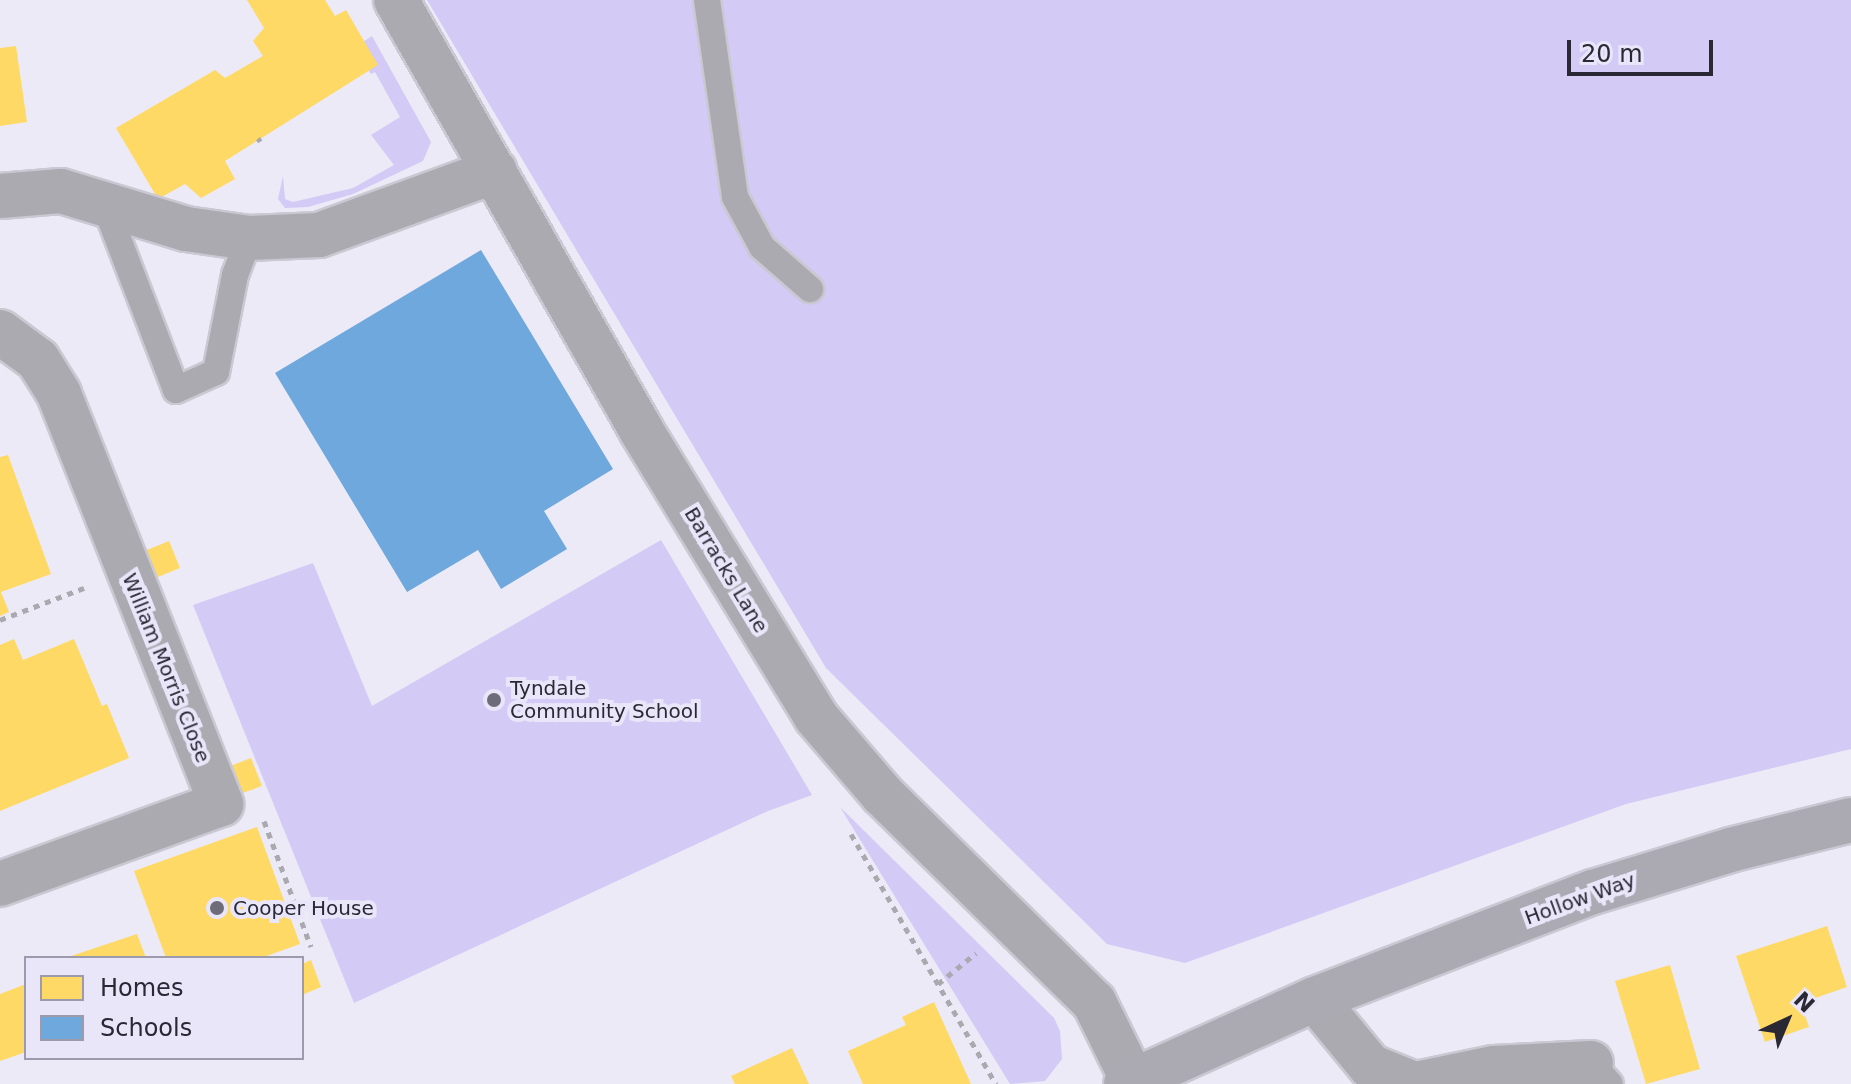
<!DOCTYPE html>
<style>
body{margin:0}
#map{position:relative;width:1851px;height:1084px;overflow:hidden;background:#eceaf6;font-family:"DejaVu Sans",sans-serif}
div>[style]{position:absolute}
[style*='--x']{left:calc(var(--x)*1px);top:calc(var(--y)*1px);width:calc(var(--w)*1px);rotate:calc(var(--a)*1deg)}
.green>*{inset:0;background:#d3caf6}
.homes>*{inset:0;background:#ffd966}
.schools>*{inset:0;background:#6fa8dc}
.path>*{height:5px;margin-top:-2.5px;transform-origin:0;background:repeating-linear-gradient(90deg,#aaa9af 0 6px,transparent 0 12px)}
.roads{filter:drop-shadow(2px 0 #cac8d2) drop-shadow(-2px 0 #cac8d2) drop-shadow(0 2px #cac8d2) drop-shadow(0 -2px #cac8d2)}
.lane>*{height:26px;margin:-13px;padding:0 13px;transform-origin:13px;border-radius:13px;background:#abaab0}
.street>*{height:44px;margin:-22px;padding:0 22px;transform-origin:22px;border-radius:22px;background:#abaab0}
.secondary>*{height:44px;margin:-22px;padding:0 22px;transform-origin:22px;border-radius:22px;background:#aba9b2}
.dots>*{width:22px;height:22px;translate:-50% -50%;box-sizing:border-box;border:4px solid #e9e6fa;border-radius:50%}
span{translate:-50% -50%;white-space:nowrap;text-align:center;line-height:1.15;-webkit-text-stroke:8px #e9e6fa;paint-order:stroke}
.street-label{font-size:20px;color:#2a2834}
.poi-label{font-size:20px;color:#2a2834}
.left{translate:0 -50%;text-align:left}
.legend{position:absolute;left:24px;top:956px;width:280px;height:104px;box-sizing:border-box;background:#e9e6fa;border:2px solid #9d9aab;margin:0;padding:10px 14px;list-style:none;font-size:24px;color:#2a2834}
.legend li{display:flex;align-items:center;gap:16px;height:40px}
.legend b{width:40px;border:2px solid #9d9aab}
.north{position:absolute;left:1747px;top:980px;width:80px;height:80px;-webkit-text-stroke:6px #e9e6fa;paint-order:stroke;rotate:44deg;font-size:22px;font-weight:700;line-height:32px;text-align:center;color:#2a2834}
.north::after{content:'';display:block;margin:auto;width:28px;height:36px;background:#2a2834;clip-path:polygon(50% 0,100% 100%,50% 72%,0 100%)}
.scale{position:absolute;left:1567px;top:40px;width:146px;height:36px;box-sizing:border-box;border:4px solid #2a2834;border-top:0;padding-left:10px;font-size:24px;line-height:28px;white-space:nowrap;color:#2a2834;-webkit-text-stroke:6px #e9e6fa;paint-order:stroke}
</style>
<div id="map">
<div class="green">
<i style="clip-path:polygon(427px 0,1851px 0,1851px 749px,1626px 804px,1185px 963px,1107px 944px,826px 668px)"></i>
<i style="clip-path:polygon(372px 36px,431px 142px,423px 161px,353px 194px,308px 207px,285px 208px,278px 199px,283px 176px,285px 199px,293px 202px,353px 188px,394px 165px,371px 135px,400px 117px,375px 72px,371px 74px,366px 67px,358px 45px)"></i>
<i style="clip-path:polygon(661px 540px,812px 795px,768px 811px,354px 1003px,193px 605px,313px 563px,372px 706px)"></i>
<i style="clip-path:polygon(840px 807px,1054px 1018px,1060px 1031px,1062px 1059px,1045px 1081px,1010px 1084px)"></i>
</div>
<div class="homes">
<i style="clip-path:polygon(247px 0,325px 0,335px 16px,346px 10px,378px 65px,225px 161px,235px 179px,201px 198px,185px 184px,158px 199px,116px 128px,215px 70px,225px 78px,263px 56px,253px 41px,264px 28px)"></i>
<i style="clip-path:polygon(16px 46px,27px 122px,0 126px,0 48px)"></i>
<i style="clip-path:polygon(8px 455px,51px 574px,1px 592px,9px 612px,0 616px,0 457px)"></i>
<i style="clip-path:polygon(169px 541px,180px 568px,148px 581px,137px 554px)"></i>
<i style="clip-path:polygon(14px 639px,23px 660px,74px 639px,102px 706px,107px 704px,129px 758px,0 811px,0 645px)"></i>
<i style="clip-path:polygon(251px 758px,262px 786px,231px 797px,220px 770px)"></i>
<i style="clip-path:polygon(257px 827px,300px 944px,261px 958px,166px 958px,134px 871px)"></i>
<i style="clip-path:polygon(1827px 926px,1847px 987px,1801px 1003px,1809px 1027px,1765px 1042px,1736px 956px)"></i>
<i style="clip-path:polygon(137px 934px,146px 958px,68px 958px,68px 957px)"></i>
<i style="clip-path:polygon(311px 960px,321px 987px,302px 995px,302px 964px)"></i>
<i style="clip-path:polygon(1670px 965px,1700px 1069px,1646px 1084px,1615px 981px)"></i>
<i style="clip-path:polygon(26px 984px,26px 1052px,0 1061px,0 994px)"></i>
<i style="clip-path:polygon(934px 1002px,971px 1084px,863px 1084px,848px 1051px,906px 1025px,902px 1017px)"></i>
<i style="clip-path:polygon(792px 1048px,809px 1084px,735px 1084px,731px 1076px)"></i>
</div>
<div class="schools">
<i style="clip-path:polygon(481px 250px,613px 469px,544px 511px,567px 549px,501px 589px,478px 550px,407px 592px,275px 373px)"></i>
</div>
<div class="path">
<i style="--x:258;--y:138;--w:4;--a:56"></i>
<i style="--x:0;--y:620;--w:90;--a:-20.9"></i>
<i style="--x:264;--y:821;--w:134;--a:69.5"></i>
<i style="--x:851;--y:834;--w:289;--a:59.9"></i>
<i style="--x:938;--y:984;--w:49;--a:-39.2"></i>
</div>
<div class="roads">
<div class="lane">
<i style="--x:707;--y:0;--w:199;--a:81.9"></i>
<i style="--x:735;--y:197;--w:57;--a:61.6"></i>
<i style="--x:762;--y:247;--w:64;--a:41.2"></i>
<i style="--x:105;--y:205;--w:198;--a:69"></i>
<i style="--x:176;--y:390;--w:44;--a:-24.2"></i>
<i style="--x:216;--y:372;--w:99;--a:-78.9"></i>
<i style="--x:235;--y:275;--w:40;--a:-69"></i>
<i style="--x:1591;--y:1063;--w:28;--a:48"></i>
</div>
<div class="street">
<i style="--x:396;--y:0;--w:495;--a:60.3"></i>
<i style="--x:641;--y:430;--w:336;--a:58.6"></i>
<i style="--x:816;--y:717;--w:101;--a:49.4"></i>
<i style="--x:882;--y:794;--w:297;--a:44.5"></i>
<i style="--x:1094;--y:1002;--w:88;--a:63.7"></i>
<i style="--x:0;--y:196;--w:61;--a:-4.7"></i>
<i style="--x:61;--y:191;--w:131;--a:16.9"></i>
<i style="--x:186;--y:229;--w:64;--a:8.1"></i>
<i style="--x:249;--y:238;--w:70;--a:-2.5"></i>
<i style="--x:319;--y:235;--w:187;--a:-20"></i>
<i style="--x:0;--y:332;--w:47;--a:36.4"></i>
<i style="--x:38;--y:360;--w:40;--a:58"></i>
<i style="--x:59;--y:394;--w:441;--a:68.4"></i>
<i style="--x:221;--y:804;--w:235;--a:160.1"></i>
<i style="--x:1315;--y:999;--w:87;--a:50.6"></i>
<i style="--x:1370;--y:1066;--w:48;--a:22.2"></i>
<i style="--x:1416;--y:1084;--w:80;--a:-11.6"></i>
<i style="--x:1494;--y:1068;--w:97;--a:-3"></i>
</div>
<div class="secondary">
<i style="--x:1126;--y:1084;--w:207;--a:-24.2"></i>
<i style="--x:1315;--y:999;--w:298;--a:-21.1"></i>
<i style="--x:1593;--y:892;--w:143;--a:-17"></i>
<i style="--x:1730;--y:850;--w:125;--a:-13.9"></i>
</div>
</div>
<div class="dots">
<i style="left:494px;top:700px;background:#6e6c78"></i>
<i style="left:217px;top:908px;background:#6e6c78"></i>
</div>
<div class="street-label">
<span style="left:726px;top:570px;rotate:59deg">Barracks Lane</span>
<span style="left:166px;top:668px;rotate:68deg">William Morris Close</span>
<span style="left:1580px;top:899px;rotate:-20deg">Hollow Way</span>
</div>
<div class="poi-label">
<span class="left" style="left:510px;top:700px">Tyndale<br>Community School</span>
<span class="left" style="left:233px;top:908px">Cooper House</span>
</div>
<ul class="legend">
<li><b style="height:22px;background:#ffd966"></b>Homes</li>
<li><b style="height:22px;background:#6fa8dc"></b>Schools</li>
</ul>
<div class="north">N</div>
<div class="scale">20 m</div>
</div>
